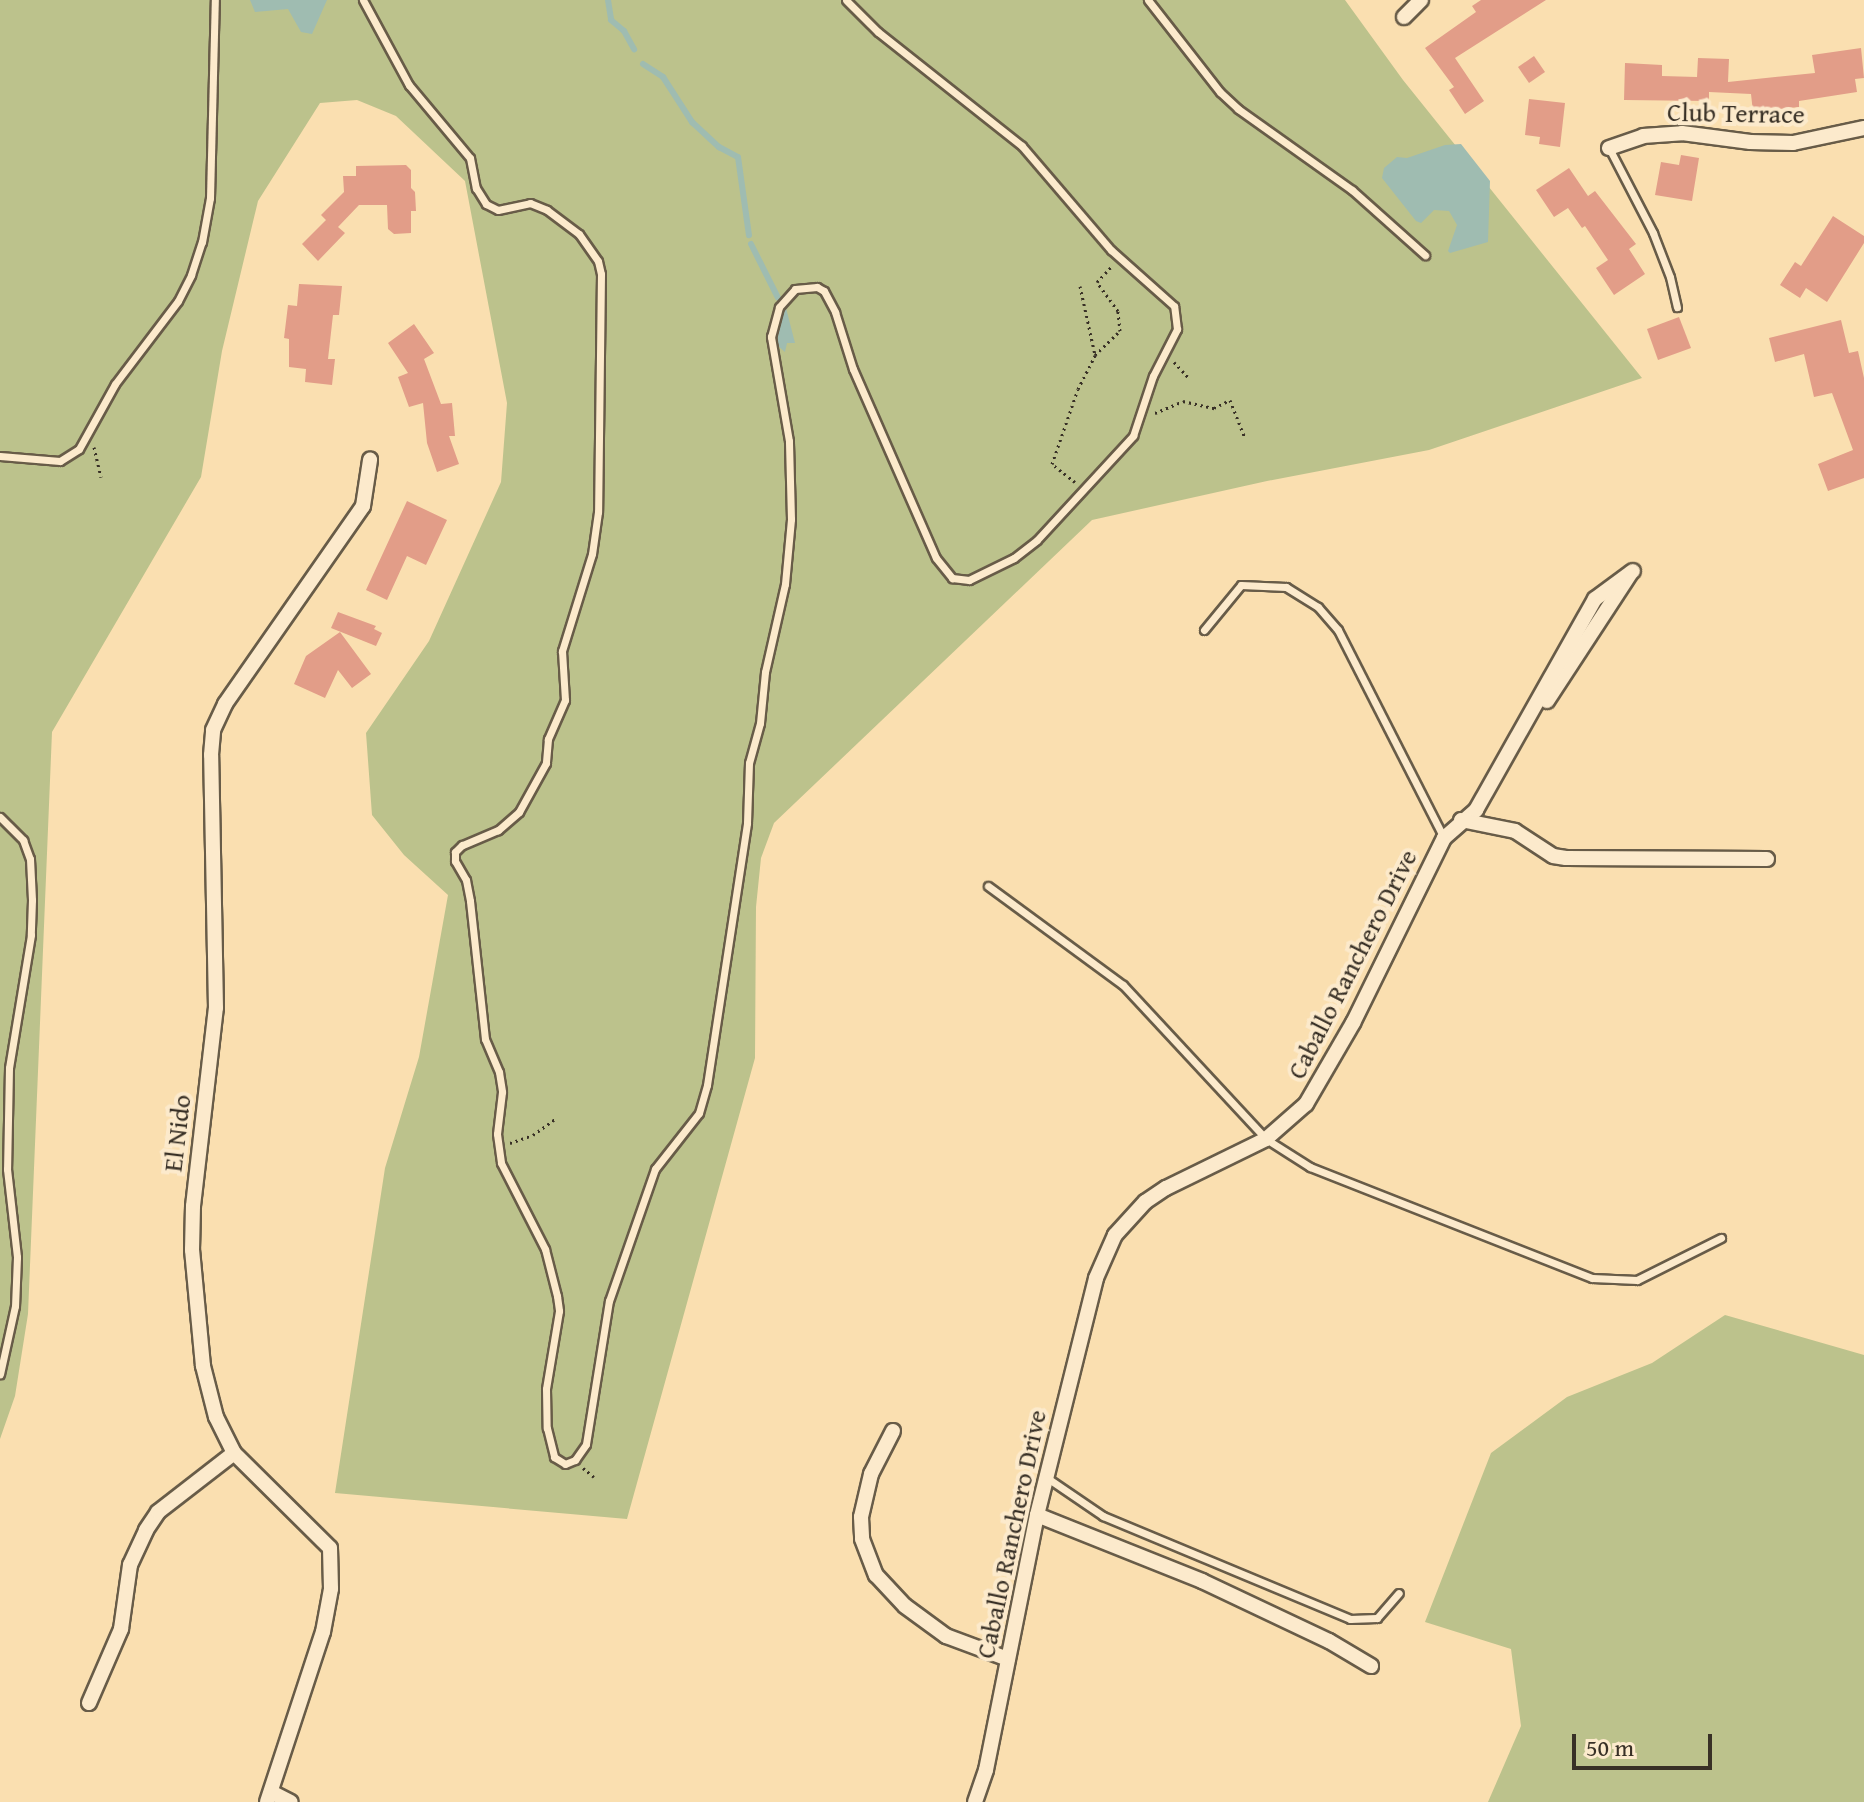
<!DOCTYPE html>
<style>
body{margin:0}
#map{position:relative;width:1864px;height:1802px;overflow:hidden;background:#fadfb0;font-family:"Gentium Book Plus",serif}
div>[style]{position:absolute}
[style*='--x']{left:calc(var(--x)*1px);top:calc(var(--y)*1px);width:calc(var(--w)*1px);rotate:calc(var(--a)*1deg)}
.green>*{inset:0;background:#bcc28c}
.water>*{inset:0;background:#9fbcb1}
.stream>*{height:6px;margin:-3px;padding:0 3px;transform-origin:3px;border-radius:3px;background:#9fbcb1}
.building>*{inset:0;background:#e29d88}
.path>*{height:3px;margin-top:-1.5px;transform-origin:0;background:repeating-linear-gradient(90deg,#383026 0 2px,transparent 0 6px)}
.roads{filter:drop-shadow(2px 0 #685c48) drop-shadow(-2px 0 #685c48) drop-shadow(0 2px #685c48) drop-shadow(0 -2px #685c48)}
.lane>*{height:7px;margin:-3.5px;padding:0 3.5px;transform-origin:3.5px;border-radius:3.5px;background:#fceacc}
.street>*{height:14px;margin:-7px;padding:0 7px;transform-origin:7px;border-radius:7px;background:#fceacc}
span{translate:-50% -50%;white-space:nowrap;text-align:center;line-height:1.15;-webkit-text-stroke:8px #fceacc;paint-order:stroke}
.street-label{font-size:26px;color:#383026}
.scale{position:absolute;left:1572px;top:1734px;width:140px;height:36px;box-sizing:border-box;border:4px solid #383026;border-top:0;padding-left:10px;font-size:24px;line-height:28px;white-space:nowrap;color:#383026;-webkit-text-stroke:6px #fceacc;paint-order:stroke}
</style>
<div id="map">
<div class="green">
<i style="clip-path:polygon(0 0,1345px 0,1403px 80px,1642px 378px,1429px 450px,1267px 481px,1092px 520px,774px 823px,761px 858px,756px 907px,755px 1058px,627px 1519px,335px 1493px,385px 1168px,419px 1057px,448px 895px,404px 855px,372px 815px,366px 733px,429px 641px,501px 482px,507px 403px,465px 181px,396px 116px,357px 100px,320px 103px,258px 201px,222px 351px,201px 477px,52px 732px,28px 1314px,15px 1396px,0 1439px)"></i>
<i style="clip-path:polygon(1725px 1315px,1864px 1355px,1864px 1802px,1488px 1802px,1521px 1726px,1511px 1649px,1425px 1622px,1491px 1453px,1567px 1397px,1652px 1363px)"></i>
</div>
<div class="water">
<i style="clip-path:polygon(250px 0,327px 0,312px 34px,301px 32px,288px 9px,255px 12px)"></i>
<i style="clip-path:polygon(1461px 144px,1490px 181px,1488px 242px,1450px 253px,1448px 251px,1457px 225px,1449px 211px,1434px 210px,1421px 223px,1416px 221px,1382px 178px,1384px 168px,1397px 157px,1407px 158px,1445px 145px)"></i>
<i style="clip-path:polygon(785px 304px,795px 343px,787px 343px,785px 352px,777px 345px,776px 333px,778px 315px)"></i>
</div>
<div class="stream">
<i style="--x:608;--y:0;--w:20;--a:81"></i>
<i style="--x:611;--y:20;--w:17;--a:40"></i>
<i style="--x:624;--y:31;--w:21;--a:61"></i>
<i style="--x:643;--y:64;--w:24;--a:33"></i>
<i style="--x:663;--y:77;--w:54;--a:57.2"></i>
<i style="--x:692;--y:122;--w:37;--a:43"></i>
<i style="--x:719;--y:147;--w:21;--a:28"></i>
<i style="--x:738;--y:157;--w:79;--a:82"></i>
<i style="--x:751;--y:244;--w:60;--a:63.4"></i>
</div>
<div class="building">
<i style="clip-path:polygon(1481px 0,1546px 0,1455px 58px,1484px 101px,1465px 114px,1449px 90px,1454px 87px,1425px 48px,1476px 12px,1472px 6px)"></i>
<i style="clip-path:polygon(1861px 48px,1864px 78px,1855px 79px,1857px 92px,1799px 101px,1799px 107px,1753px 112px,1751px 94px,1709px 92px,1709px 101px,1624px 100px,1625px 63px,1662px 65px,1662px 76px,1697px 77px,1698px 58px,1729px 59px,1728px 82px,1815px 73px,1812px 55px)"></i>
<i style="clip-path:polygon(1534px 56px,1545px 72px,1529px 83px,1518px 67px)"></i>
<i style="clip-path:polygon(1529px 99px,1565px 103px,1560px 147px,1539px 144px,1540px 137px,1525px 135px)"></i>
<i style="clip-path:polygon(1681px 155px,1699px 158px,1692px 201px,1655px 195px,1661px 162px,1679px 165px)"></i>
<i style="clip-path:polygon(406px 165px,411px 170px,411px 188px,415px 192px,416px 211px,411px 211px,411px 233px,394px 234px,388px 229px,387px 205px,359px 205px,338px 227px,345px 233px,318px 261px,302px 244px,326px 220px,321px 215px,344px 192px,343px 176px,356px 176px,356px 166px)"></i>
<i style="clip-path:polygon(1569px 168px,1588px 196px,1595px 191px,1636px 244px,1629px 249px,1645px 274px,1614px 295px,1596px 268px,1608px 260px,1585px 226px,1582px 228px,1568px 208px,1554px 217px,1536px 190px)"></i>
<i style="clip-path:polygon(1833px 216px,1864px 236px,1864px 243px,1827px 302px,1806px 288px,1800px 298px,1780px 285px,1795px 262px,1801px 266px)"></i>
<i style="clip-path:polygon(299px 284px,342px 286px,339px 315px,333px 315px,328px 359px,335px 359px,332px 385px,305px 382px,306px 369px,289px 367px,289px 339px,284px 338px,288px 305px,297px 306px)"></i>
<i style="clip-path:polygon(1679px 317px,1691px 348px,1658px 360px,1647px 329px)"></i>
<i style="clip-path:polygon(1841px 320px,1849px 353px,1858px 351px,1864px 378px,1864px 478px,1828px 491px,1818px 464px,1853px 450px,1832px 393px,1814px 397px,1804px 354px,1775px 362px,1769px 338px)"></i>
<i style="clip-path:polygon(414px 324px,434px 353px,424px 359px,441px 404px,452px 403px,455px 436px,449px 436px,459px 464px,437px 472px,427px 443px,423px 403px,409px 407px,398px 377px,408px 373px,388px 343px)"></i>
<i style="clip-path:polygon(407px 501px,447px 520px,426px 565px,407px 556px,387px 600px,366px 590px)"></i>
<i style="clip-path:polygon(338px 612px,376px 626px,374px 629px,382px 633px,376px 646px,331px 628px)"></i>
<i style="clip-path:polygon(340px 632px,371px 674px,352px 688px,338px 670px,325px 698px,294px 684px,306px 656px)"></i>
</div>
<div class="path">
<i style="--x:1080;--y:286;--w:71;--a:77.7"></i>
<i style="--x:1174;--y:362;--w:21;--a:47"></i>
<i style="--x:1155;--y:413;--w:30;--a:-23"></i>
<i style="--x:1183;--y:401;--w:32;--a:13"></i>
<i style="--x:1214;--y:408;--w:18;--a:-27"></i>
<i style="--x:1230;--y:400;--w:41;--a:68.5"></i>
<i style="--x:94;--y:447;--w:31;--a:77"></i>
<i style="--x:1075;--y:482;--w:29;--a:-142"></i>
<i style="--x:1052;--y:464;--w:79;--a:-70.9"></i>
<i style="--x:1078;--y:389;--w:38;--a:-63"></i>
<i style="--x:1095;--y:355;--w:35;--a:-44"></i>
<i style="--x:1120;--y:331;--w:20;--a:-96"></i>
<i style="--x:1118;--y:311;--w:36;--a:-126"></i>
<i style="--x:1097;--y:282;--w:22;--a:-47"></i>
<i style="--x:510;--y:1143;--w:24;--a:-19"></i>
<i style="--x:533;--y:1135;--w:27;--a:-36"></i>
<i style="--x:583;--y:1468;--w:14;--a:39"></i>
</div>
<div class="roads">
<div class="lane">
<i style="--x:363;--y:0;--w:97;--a:61.6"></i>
<i style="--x:409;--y:85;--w:95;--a:50.1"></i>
<i style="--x:470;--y:158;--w:31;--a:79"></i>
<i style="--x:476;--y:188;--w:19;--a:58"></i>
<i style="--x:486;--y:204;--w:13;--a:27"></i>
<i style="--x:498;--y:210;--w:33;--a:-12"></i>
<i style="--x:530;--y:203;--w:18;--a:22"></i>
<i style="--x:547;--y:210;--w:40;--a:37"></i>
<i style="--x:579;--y:234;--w:33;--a:55"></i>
<i style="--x:598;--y:261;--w:13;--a:77"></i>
<i style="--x:601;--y:274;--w:238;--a:90.7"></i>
<i style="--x:598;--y:512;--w:42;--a:98.1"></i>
<i style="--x:592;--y:554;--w:102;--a:107.2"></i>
<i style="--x:562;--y:651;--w:49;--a:86.5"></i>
<i style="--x:565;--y:700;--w:43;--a:113.6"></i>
<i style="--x:548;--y:739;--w:24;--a:95"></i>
<i style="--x:546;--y:763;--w:56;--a:118.9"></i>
<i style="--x:519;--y:812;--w:28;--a:139"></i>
<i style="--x:498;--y:830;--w:39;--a:157"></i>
<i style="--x:462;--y:845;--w:10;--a:135"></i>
<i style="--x:455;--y:852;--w:9;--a:90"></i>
<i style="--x:455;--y:861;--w:22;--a:60"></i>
<i style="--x:466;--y:880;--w:21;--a:79"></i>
<i style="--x:470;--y:901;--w:139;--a:83.8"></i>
<i style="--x:485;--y:1039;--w:36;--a:67"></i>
<i style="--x:499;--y:1072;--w:20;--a:81"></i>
<i style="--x:502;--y:1092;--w:42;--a:96.8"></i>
<i style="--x:497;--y:1134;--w:29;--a:82"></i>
<i style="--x:501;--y:1163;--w:97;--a:62.9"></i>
<i style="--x:545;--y:1249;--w:49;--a:75.7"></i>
<i style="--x:557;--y:1296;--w:15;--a:82"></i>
<i style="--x:559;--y:1311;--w:79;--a:99.5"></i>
<i style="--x:546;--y:1389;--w:39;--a:89"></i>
<i style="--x:547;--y:1428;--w:30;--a:76"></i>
<i style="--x:554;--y:1457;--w:13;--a:32"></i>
<i style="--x:565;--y:1464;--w:11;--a:-22"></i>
<i style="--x:575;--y:1460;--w:19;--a:-55"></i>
<i style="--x:586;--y:1444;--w:145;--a:-80.9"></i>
<i style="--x:609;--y:1301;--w:140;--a:-70.8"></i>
<i style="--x:655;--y:1169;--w:71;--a:-51.8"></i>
<i style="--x:699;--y:1113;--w:29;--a:-74"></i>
<i style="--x:707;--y:1085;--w:265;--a:-81.3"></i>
<i style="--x:747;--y:823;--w:60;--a:-88.1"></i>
<i style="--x:749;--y:763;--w:41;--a:-74.6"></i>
<i style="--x:760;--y:723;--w:51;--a:-84.4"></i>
<i style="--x:765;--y:672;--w:90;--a:-77.2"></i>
<i style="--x:785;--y:584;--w:65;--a:-84.7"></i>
<i style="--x:791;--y:519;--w:78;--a:-91.5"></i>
<i style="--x:789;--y:441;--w:106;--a:-99.8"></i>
<i style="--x:771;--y:337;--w:31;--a:-75"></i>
<i style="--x:779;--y:307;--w:24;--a:-48"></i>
<i style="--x:795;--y:289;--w:22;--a:-5"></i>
<i style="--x:817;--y:287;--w:8;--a:30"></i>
<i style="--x:824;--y:291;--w:24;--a:62"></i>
<i style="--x:835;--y:312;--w:60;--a:72.5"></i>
<i style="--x:853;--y:369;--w:206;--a:66.3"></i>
<i style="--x:936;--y:558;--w:26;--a:51"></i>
<i style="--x:952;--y:578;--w:17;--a:7"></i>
<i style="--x:969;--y:580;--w:50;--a:-26.1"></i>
<i style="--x:1014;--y:558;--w:29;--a:-38"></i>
<i style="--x:1037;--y:540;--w:142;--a:-47.3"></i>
<i style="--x:1133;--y:436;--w:63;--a:-71.6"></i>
<i style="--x:1153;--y:376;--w:53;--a:-62.9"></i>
<i style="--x:1177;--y:329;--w:23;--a:-97"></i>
<i style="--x:1174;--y:306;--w:84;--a:-138.4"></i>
<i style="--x:1111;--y:250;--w:137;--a:-130.6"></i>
<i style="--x:1022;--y:146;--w:184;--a:-141.6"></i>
<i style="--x:878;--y:32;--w:45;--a:-135"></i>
<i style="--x:1148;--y:0;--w:117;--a:52"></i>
<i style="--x:1220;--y:92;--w:25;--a:43"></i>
<i style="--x:1238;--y:109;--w:140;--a:35.4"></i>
<i style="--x:1352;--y:190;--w:98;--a:41.7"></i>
<i style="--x:1609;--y:148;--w:96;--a:62.6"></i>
<i style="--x:1653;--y:233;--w:47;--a:68.9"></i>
<i style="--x:1670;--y:277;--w:31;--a:77"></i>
<i style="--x:0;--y:456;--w:60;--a:4.8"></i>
<i style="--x:60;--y:461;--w:22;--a:-32"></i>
<i style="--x:79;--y:449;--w:74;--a:-61"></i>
<i style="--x:115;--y:384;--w:104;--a:-52.8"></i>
<i style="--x:178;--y:301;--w:29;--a:-63"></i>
<i style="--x:191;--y:275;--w:35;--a:-72"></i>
<i style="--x:202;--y:242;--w:45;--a:-79.7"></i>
<i style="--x:210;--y:198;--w:198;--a:-88.6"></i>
<i style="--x:1204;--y:630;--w:58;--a:-50.6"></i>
<i style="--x:1241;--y:585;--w:45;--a:2.5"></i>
<i style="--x:1286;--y:587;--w:38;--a:32"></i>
<i style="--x:1318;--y:607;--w:30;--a:49"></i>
<i style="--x:1338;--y:630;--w:233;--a:63"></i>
<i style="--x:0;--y:817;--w:33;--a:45"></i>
<i style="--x:23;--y:840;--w:20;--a:70"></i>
<i style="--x:30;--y:859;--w:41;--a:87.2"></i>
<i style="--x:32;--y:900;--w:35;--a:92"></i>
<i style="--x:31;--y:935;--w:135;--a:99.4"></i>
<i style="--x:9;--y:1068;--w:101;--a:91.1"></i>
<i style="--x:7;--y:1169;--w:89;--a:83.5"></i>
<i style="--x:17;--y:1257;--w:49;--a:92.3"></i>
<i style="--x:15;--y:1306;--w:70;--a:102.4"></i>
<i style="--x:988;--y:886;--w:167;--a:36.3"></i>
<i style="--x:1123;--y:985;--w:210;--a:47.1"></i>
<i style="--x:1266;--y:1139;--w:52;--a:32.5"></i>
<i style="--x:1310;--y:1167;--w:303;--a:21.5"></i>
<i style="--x:1592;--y:1278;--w:45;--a:2.5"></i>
<i style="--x:1637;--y:1280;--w:94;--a:-26.6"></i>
<i style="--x:1046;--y:1477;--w:69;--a:34.4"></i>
<i style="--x:1103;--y:1516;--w:268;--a:22.6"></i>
<i style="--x:1350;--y:1619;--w:27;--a:-2"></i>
<i style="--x:1377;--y:1618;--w:33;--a:-49"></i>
</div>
<div class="street">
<i style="--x:1404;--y:17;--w:24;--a:-45"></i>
<i style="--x:1609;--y:148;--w:36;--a:-19"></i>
<i style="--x:1643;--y:136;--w:39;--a:-4"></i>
<i style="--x:1682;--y:133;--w:69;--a:7.5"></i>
<i style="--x:1750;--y:142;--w:43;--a:1.3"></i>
<i style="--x:1793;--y:143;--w:73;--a:-11.9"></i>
<i style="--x:1547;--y:701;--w:152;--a:-56.8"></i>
<i style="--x:1461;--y:820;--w:55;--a:11.5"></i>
<i style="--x:1515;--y:831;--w:45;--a:33.3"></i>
<i style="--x:1553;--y:856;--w:13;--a:9"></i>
<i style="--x:1566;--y:858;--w:201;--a:0.3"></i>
<i style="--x:893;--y:1431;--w:48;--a:117.1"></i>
<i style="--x:871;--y:1474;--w:44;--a:103.1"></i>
<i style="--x:861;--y:1517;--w:22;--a:87"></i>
<i style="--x:862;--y:1539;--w:39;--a:69"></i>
<i style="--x:876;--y:1575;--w:42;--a:46.9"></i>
<i style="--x:905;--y:1606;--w:51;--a:36.2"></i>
<i style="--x:946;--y:1636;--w:66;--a:20.4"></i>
<i style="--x:1037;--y:1515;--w:178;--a:21.8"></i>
<i style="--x:1202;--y:1581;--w:140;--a:25.3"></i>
<i style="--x:1329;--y:1641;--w:49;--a:30.8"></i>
<i style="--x:89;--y:1703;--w:81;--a:-66.6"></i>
<i style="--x:121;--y:1629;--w:65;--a:-82"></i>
<i style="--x:130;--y:1565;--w:38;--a:-65"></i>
<i style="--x:146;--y:1530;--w:22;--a:-56"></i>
<i style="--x:158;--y:1512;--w:96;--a:-37.8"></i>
<i style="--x:271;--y:1792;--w:22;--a:27"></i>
<i style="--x:267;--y:1802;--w:179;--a:-71.8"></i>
<i style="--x:323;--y:1632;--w:44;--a:-79.5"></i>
<i style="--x:331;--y:1589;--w:41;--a:-91.4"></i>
<i style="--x:330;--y:1548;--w:135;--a:-135.3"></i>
<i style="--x:234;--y:1453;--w:40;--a:-116.6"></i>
<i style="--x:216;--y:1417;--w:53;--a:-104.3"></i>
<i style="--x:203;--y:1366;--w:117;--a:-95.4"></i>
<i style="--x:192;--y:1250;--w:44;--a:-88.7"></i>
<i style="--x:193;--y:1206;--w:199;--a:-83.4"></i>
<i style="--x:216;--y:1008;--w:253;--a:-91.1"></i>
<i style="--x:211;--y:755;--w:25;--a:-85"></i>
<i style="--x:213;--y:730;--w:29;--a:-65"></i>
<i style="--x:225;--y:704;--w:241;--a:-55.1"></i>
<i style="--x:363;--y:506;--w:47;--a:-81.3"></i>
<i style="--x:975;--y:1802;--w:34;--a:-71"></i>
<i style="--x:986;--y:1770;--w:260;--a:-78.7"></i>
<i style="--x:1037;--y:1515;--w:244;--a:-76"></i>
<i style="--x:1096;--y:1278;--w:47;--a:-66.2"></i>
<i style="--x:1115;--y:1235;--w:45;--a:-47.7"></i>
<i style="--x:1145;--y:1202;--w:25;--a:-34"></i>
<i style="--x:1166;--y:1188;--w:111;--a:-26.1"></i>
<i style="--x:1266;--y:1139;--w:53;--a:-41.2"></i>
<i style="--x:1306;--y:1104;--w:94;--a:-59.9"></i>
<i style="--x:1353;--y:1023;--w:206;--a:-63.8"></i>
<i style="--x:1444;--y:838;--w:43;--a:-41.2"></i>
<i style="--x:1476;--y:810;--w:242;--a:-60.6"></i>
<i style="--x:1595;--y:599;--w:47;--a:-36.4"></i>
</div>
</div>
<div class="street-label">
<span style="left:1736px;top:113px;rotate:1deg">Club Terrace</span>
<span style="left:1352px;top:964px;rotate:-63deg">Caballo Ranchero Drive</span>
<span style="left:177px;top:1133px;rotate:-83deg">El Nido</span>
<span style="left:1011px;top:1534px;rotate:-78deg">Caballo Ranchero Drive</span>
</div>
<div class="scale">50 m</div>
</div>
